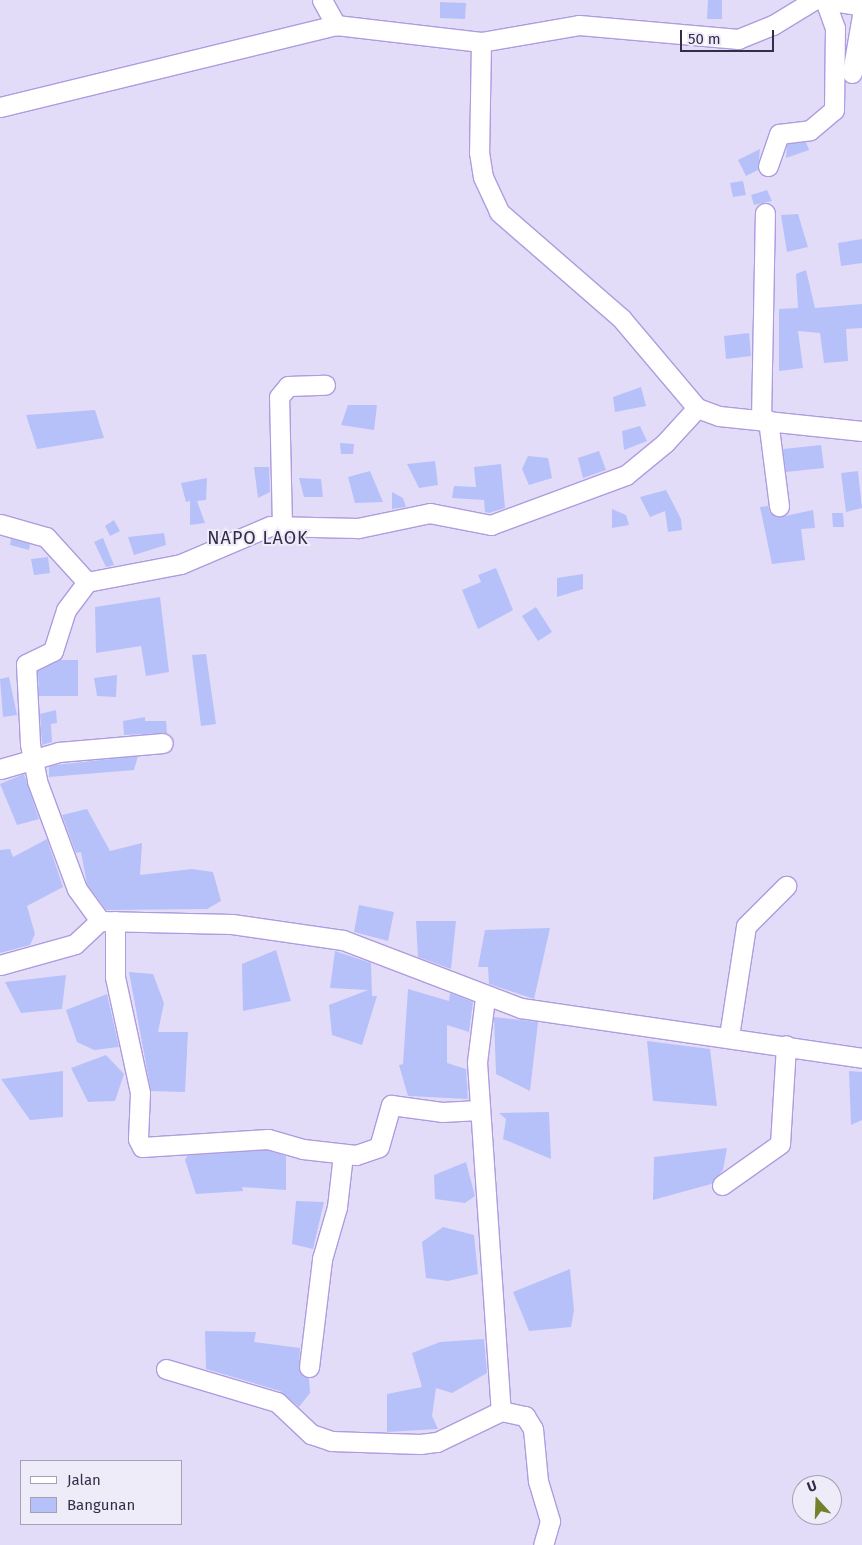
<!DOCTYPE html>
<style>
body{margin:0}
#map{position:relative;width:862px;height:1545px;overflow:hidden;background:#e3dcf9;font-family:"Fira Sans",sans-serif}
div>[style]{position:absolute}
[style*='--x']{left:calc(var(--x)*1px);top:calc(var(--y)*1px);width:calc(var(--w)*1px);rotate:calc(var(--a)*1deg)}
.building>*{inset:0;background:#b6c1f9}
.roads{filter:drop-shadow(1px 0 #ae9cdf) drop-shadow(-1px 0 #ae9cdf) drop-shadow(0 1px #ae9cdf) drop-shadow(0 -1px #ae9cdf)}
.minor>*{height:19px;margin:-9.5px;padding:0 9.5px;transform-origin:9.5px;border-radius:9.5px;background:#fff}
span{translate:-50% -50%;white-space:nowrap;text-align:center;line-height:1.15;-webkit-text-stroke:4px #efecfa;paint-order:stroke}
.quarter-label{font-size:18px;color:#352d48;letter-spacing:1px}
.legend{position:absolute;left:20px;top:1460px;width:162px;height:65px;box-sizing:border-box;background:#efecfa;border:1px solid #a5a0b3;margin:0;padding:6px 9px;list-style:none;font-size:15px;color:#352d48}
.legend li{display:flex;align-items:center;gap:10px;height:25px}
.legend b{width:25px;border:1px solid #a5a0b3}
.north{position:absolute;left:792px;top:1475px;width:50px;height:50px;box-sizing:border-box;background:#efecfa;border:1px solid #a5a0b3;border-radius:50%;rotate:340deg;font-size:14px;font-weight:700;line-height:20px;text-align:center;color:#352d48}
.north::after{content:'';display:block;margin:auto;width:18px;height:22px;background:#75802c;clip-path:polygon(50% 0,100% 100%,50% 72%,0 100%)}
.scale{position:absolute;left:680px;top:30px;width:94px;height:22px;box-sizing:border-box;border:2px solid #352d48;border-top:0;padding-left:6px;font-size:15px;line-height:18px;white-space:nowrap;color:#352d48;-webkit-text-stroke:4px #efecfa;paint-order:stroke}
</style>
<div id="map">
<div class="building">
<i style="clip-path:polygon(708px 0,722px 0,722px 19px,707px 19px)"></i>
<i style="clip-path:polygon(440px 2px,466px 3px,465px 19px,440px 18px)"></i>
<i style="clip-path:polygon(806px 142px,809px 150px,786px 158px,787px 144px)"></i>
<i style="clip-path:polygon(760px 149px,758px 170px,746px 176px,738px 160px)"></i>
<i style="clip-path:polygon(743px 181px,746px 195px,733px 197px,730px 183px)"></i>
<i style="clip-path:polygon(767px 190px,772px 201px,754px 205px,751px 195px)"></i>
<i style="clip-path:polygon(798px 214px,808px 247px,787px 252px,781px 215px)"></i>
<i style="clip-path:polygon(862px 239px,862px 263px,841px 266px,838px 243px)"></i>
<i style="clip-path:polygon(806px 270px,815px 308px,862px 304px,862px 328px,846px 329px,848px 361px,824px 363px,820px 333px,798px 331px,803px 368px,779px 371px,779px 309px,798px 308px,796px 274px)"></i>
<i style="clip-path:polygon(749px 333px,751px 356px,726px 359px,724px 336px)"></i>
<i style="clip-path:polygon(641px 387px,646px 406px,615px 412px,613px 397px)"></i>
<i style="clip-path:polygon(348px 405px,377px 405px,374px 430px,341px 425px)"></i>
<i style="clip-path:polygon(95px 410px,104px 438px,37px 449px,26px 415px)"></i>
<i style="clip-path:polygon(640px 426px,647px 441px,624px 450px,622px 431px)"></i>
<i style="clip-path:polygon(340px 443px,354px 444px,353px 454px,341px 454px)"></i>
<i style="clip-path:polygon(821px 445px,824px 468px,786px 472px,783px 449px)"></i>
<i style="clip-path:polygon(599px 451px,606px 470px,583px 478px,578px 458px)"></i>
<i style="clip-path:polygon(528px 456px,548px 458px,552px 478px,529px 485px,522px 469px)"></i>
<i style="clip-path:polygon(435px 461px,438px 485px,419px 488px,407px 464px)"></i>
<i style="clip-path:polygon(501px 464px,505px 508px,489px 513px,485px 512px,484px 500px,452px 498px,454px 486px,476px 487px,474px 467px)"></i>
<i style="clip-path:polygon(254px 467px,269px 467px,270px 492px,258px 498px)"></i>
<i style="clip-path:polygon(370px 471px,383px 502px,355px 503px,348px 477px)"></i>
<i style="clip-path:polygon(858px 471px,862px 508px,846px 512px,841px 473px)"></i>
<i style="clip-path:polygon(207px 478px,206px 500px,197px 501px,205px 523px,190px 525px,190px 501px,186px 502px,181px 483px)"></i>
<i style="clip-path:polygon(299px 478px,321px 479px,323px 497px,304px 497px)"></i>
<i style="clip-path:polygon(666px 490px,681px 519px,682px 530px,668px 532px,665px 511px,650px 517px,640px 497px)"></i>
<i style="clip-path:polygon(392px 492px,403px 498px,406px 507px,392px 509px)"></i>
<i style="clip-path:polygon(768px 506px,770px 513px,780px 517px,813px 510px,815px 528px,801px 529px,805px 560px,772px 564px,760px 507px)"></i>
<i style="clip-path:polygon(612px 509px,626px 515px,629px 525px,612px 528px)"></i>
<i style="clip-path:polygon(832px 513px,843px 513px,844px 527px,833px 527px)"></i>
<i style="clip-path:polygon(114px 520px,120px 531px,110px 536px,105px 526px)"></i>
<i style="clip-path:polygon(164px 533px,166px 545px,134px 555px,128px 537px)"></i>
<i style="clip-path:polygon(103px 538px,114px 565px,106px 567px,94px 542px)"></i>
<i style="clip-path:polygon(11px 539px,30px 544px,29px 550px,10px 545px)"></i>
<i style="clip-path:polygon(48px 557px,50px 573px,34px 575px,31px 559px)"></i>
<i style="clip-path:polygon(496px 568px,513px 610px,478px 629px,462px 590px,481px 582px,478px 575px)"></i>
<i style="clip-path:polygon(583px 574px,583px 589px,557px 597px,557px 578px)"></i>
<i style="clip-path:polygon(160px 597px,169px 672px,146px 676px,141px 646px,96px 653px,95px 607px)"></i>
<i style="clip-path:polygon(536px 607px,552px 632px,538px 641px,522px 616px)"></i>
<i style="clip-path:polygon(206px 654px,216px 724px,201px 726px,192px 655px)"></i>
<i style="clip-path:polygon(59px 660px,78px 660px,78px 696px,39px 696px,38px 671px)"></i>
<i style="clip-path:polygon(117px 675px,116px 697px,97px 696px,94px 678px)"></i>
<i style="clip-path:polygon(9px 677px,17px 715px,3px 717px,0 679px)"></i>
<i style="clip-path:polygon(56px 710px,57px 723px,51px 724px,52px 742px,42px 745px,40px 714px)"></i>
<i style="clip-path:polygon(145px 717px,145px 721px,166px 721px,167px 733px,124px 735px,123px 721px)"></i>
<i style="clip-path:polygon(138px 756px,134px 770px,49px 777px,49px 767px,55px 765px)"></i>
<i style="clip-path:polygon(24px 774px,39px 819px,17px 825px,0 784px)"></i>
<i style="clip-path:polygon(87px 809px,110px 851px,142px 843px,140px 875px,192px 869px,213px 872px,221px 901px,207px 909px,106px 910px,87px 884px,81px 852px,76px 853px,62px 815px)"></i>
<i style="clip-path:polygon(47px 839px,63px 887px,27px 906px,35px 934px,30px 945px,0 953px,0 850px,10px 849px,13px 857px)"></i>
<i style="clip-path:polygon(359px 905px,394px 912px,388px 941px,354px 932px)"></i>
<i style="clip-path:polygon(416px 921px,456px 921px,451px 969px,418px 957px)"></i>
<i style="clip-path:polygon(550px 928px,534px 999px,489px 984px,488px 967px,478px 967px,485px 930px)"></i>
<i style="clip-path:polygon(276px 950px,291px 1001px,243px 1011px,242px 964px)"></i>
<i style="clip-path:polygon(335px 951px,371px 963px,372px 996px,377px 996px,362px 1045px,332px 1035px,329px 1005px,368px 990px,330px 988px)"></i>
<i style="clip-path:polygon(129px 972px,153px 974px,164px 1003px,158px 1032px,188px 1032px,185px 1092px,151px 1091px)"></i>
<i style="clip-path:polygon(66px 975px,62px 1009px,21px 1013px,5px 982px)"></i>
<i style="clip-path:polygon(408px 989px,449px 1001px,450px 993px,473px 1002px,469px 1032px,447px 1025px,447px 1063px,466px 1069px,468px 1099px,408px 1096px,399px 1065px,403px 1064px)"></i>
<i style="clip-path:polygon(107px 994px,119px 1047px,94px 1050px,77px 1042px,66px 1010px)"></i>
<i style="clip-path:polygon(494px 1017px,538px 1022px,530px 1091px,496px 1074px)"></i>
<i style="clip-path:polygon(647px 1041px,710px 1049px,717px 1106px,653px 1101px)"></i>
<i style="clip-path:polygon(106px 1055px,124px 1074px,115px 1101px,88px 1102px,71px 1068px)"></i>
<i style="clip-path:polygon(63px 1071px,63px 1117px,30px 1120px,1px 1079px)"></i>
<i style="clip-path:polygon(849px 1071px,862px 1072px,862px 1120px,851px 1125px)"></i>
<i style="clip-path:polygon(549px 1112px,551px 1159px,503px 1139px,506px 1119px,499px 1113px)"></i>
<i style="clip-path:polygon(727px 1148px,723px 1170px,711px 1184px,653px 1200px,654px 1157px)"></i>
<i style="clip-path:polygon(267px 1150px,286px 1156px,286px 1190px,242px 1187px,243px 1191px,196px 1194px,185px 1160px,188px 1155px)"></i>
<i style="clip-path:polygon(466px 1162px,475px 1196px,465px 1203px,435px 1199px,434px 1175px)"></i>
<i style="clip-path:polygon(296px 1201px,324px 1202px,313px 1249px,292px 1244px)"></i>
<i style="clip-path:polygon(443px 1227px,474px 1235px,478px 1274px,448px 1281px,426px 1278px,422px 1242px)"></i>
<i style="clip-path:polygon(570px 1269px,574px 1310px,571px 1327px,529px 1331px,513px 1292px)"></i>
<i style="clip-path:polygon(205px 1331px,256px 1332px,254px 1342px,300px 1348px,299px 1371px,309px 1378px,310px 1393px,299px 1407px,280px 1391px,206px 1369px)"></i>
<i style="clip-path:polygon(484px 1339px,487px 1373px,452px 1393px,436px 1388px,432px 1416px,438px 1429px,387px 1432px,387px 1394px,422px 1387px,412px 1353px,440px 1342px)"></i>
</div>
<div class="roads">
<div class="minor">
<i style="--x:322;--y:0;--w:29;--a:61"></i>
<i style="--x:826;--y:0;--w:36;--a:9"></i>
<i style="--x:481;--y:42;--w:110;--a:91"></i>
<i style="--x:479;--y:152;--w:25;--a:81"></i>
<i style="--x:483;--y:177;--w:38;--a:65"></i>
<i style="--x:499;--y:212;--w:162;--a:41"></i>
<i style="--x:621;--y:318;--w:118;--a:49.8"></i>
<i style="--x:697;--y:408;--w:23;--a:20"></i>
<i style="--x:719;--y:416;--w:144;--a:6"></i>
<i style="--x:852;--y:73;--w:59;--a:-80.2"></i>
<i style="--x:0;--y:107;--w:346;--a:-13.7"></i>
<i style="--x:336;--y:25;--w:146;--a:6.7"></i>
<i style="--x:481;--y:42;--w:99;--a:-9.8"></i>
<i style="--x:579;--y:25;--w:160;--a:5"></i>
<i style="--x:738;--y:39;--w:38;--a:-22"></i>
<i style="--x:773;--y:25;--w:48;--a:-31.4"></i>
<i style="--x:768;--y:166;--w:34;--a:-71"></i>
<i style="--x:779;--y:134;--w:31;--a:-7"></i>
<i style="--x:810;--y:130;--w:31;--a:-40"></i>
<i style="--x:834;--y:110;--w:82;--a:-89.3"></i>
<i style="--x:835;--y:28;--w:30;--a:-110"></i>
<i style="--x:697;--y:408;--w:47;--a:132.4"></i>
<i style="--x:665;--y:443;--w:50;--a:140.6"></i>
<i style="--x:626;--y:475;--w:144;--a:159.7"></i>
<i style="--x:491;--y:525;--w:62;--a:-168.9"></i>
<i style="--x:430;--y:513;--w:74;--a:168.2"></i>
<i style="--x:358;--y:528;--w:88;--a:-178.7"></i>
<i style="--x:270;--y:526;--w:97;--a:156.9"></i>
<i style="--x:181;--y:564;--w:96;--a:169.2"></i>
<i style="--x:87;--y:582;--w:35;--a:127"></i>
<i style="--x:66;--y:610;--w:43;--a:107.6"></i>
<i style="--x:53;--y:651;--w:30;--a:154"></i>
<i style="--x:26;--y:664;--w:80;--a:87.1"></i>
<i style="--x:30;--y:744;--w:38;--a:79"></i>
<i style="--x:37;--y:781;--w:115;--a:69.7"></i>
<i style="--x:77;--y:889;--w:39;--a:54"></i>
<i style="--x:100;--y:921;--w:132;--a:1.3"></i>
<i style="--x:232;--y:924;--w:112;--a:8.2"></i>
<i style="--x:343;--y:940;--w:191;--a:20.9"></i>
<i style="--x:521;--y:1008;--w:345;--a:8.3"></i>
<i style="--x:761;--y:419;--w:206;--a:-88.9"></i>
<i style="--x:768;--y:420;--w:87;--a:82.7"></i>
<i style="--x:0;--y:524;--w:48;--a:15.8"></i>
<i style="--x:46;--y:537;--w:61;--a:47.7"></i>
<i style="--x:282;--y:526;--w:129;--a:-91.3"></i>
<i style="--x:279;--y:397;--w:14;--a:-51"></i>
<i style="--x:288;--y:386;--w:37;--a:-2"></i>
<i style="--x:0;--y:769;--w:61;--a:-16.1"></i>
<i style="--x:59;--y:752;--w:104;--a:-4.9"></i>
<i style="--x:115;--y:921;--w:56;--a:90"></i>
<i style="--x:115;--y:977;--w:119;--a:77.8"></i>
<i style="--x:140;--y:1093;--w:46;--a:92.5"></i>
<i style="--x:138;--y:1139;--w:9;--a:63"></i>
<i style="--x:142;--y:1147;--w:126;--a:-3.6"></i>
<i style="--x:268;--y:1139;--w:36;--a:16"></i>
<i style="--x:303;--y:1149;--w:53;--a:6.5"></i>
<i style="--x:356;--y:1155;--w:24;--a:-19"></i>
<i style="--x:379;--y:1147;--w:44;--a:-74.1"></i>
<i style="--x:391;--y:1105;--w:51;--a:7.8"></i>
<i style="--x:442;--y:1112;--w:37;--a:-3"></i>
<i style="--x:0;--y:965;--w:78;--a:-15.6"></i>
<i style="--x:75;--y:944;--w:34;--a:-43"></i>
<i style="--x:485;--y:998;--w:64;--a:97.1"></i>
<i style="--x:477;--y:1062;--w:350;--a:86.1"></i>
<i style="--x:729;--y:1036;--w:111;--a:-81.2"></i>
<i style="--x:746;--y:926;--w:57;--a:-45"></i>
<i style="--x:722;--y:1185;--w:71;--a:-35.3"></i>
<i style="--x:780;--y:1144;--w:99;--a:-86.5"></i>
<i style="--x:309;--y:1367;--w:109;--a:-83.1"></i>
<i style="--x:322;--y:1259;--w:54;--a:-73.9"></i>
<i style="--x:337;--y:1207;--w:53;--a:-83.5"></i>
<i style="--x:166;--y:1369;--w:116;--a:16.6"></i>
<i style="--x:277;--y:1402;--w:47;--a:43.3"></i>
<i style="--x:311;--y:1434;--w:21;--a:19"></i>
<i style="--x:331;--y:1441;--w:89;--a:1.9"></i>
<i style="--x:420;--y:1444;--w:17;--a:-7"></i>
<i style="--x:437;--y:1442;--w:71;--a:-25.8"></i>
<i style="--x:501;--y:1411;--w:25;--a:12"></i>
<i style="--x:525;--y:1416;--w:15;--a:58"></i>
<i style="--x:533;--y:1429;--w:52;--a:84.5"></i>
<i style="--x:538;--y:1481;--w:42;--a:73.3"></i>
<i style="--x:550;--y:1521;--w:25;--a:106"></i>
</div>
</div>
<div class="quarter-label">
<span style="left:258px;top:538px">NAPO LAOK</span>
</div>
<ul class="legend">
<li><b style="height:6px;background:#fff"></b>Jalan</li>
<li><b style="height:14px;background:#b6c1f9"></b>Bangunan</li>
</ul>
<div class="north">U</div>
<div class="scale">50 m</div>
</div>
